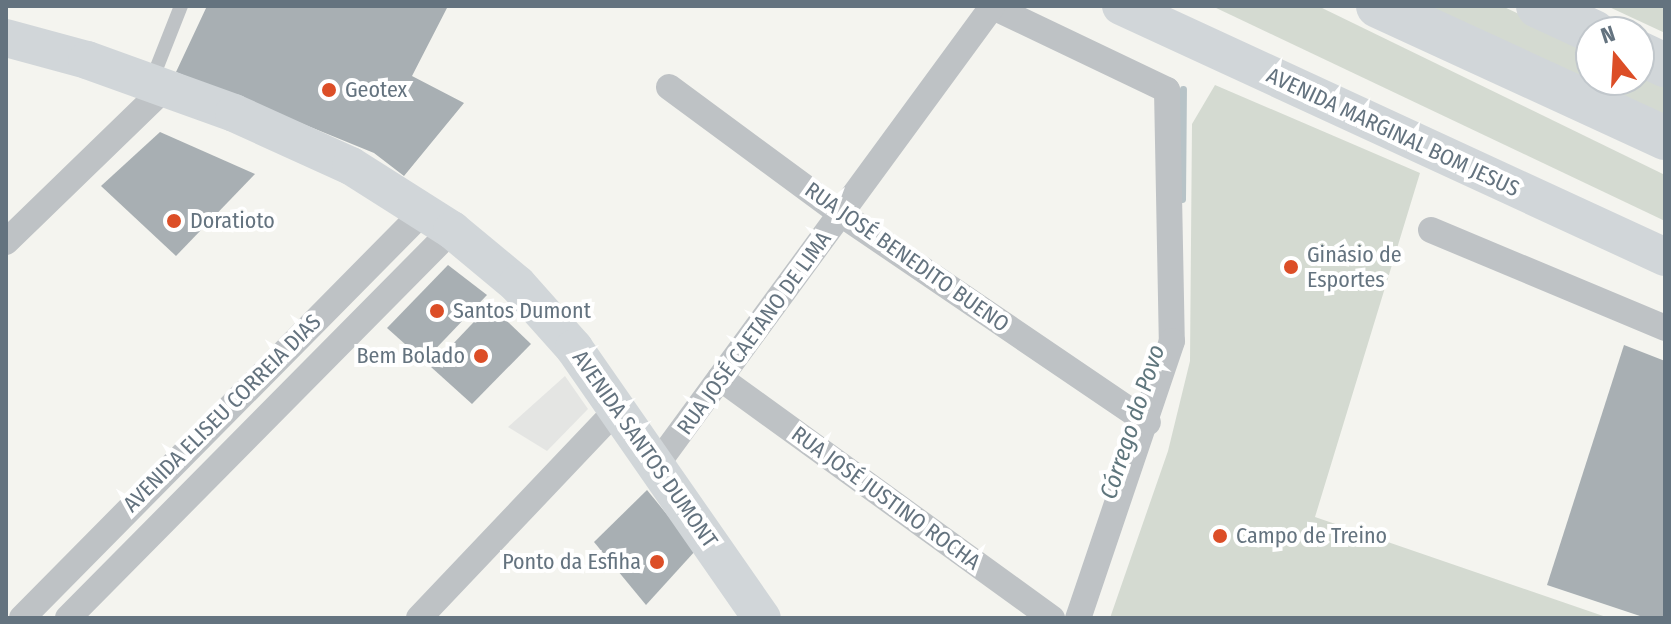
<!DOCTYPE html>
<meta charset="utf-8">
<style>
body{margin:0}
#map{position:relative;width:1671px;height:624px;overflow:hidden;background:#f4f4ef;font-family:"Fira Sans Condensed",sans-serif}
div>[style]{position:absolute}
[style*='--x']{left:calc(var(--x)*1px);top:calc(var(--y)*1px);width:calc(var(--w)*1px);rotate:calc(var(--a)*1deg)}
.built>*{inset:0;background:#e4e5e3}
.green>*{inset:0;background:#d4dad1}
.stream>*{height:7px;margin:-3.5px;padding:0 3.5px;transform-origin:3.5px;border-radius:3.5px;background:#b7c3c7}
.building>*{inset:0;background:#a8afb3}
.lane>*{height:14px;margin:-7px;padding:0 7px;transform-origin:7px;border-radius:7px;background:#bec2c5}
.street>*{height:26px;margin:-13px;padding:0 13px;transform-origin:13px;border-radius:13px;background:#bec2c5}
.secondary>*{height:38px;margin:-19px;padding:0 19px;transform-origin:19px;border-radius:19px;background:#d1d6d9}
.highway>*{height:44px;margin:-22px;padding:0 22px;transform-origin:22px;border-radius:22px;background:#d1d6d9}
.dots>*{width:22px;height:22px;translate:-50% -50%;box-sizing:border-box;border:4px solid #fff;border-radius:50%}
span{translate:-50% -50%;white-space:nowrap;text-align:center;line-height:1.15;-webkit-text-stroke:8px #fff;paint-order:stroke}
.poi-label{font-size:22px;color:#64737f}
.left{translate:0 -50%;text-align:left}
.right{translate:-100% -50%;text-align:right}
.street-label{font-size:22px;color:#64737f}
.water-label{font-size:24px;color:#5f767d;font-style:italic}
.frame{position:absolute;inset:0;border:8px solid #64737f;pointer-events:none}
.north{position:absolute;left:1575px;top:16px;width:80px;height:80px;box-sizing:border-box;background:#fff;border:2px solid #c1c7cc;border-radius:50%;rotate:342deg;font-size:22px;font-weight:700;line-height:32px;text-align:center;color:#64737f}
.north::after{content:'';display:block;margin:auto;width:28px;height:36px;background:#dc4e27;clip-path:polygon(50% 0,100% 100%,50% 72%,0 100%)}
</style>
<div id="map">
<div class="built">
<i style="clip-path:polygon(565px 376px,588px 409px,547px 451px,508px 427px)"></i>
</div>
<div class="green">
<i style="clip-path:polygon(1212px 6px,1318px 6px,1665px 175px,1665px 221px)"></i>
<i style="clip-path:polygon(1420px 6px,1502px 6px,1591px 48px,1591px 80px,1639px 80px,1639px 70px,1665px 82px,1665px 121px)"></i>
<i style="clip-path:polygon(1607px 6px,1663px 6px,1665px 33px)"></i>
<i style="clip-path:polygon(1215px 85px,1420px 173px,1315px 517px,1609px 618px,1110px 618px,1168px 451px,1190px 361px,1192px 124px)"></i>
</div>
<div class="stream">
<i style="--x:1182;--y:199;--w:110;--a:-89.5"></i>
</div>
<div class="building">
<i style="clip-path:polygon(207px 6px,448px 6px,412px 76px,464px 103px,404px 176px,374px 153px,176px 72px)"></i>
<i style="clip-path:polygon(160px 132px,255px 174px,176px 256px,101px 186px)"></i>
<i style="clip-path:polygon(448px 265px,487px 295px,424px 361px,387px 328px)"></i>
<i style="clip-path:polygon(490px 305px,531px 344px,472px 404px,431px 367px)"></i>
<i style="clip-path:polygon(1624px 345px,1665px 361px,1665px 618px,1646px 618px,1547px 585px)"></i>
<i style="clip-path:polygon(647px 490px,696px 550px,646px 605px,594px 542px)"></i>
</div>
<div class="lane">
<i style="--x:151;--y:82;--w:82;--a:-68.5"></i>
</div>
<div class="street">
<i style="--x:991;--y:6;--w:195;--a:25.5"></i>
<i style="--x:1167;--y:90;--w:251;--a:88.9"></i>
<i style="--x:1172;--y:341;--w:293;--a:108.7"></i>
<i style="--x:669;--y:87;--w:214;--a:36.4"></i>
<i style="--x:841;--y:214;--w:371;--a:34.2"></i>
<i style="--x:1431;--y:230;--w:254;--a:22.7"></i>
<i style="--x:6;--y:242;--w:221;--a:-44.1"></i>
<i style="--x:720;--y:378;--w:410;--a:35.9"></i>
<i style="--x:657;--y:464;--w:567;--a:-53.76"></i>
<i style="--x:22;--y:618;--w:573;--a:-45.35"></i>
<i style="--x:68;--y:618;--w:546;--a:-45.3"></i>
<i style="--x:419;--y:618;--w:288;--a:-46.5"></i>
</div>
<div class="secondary">
<i style="--x:1121;--y:6;--w:599;--a:24.77"></i>
<i style="--x:6;--y:38;--w:84;--a:15.2"></i>
<i style="--x:87;--y:60;--w:156;--a:19.8"></i>
<i style="--x:234;--y:113;--w:128;--a:24.4"></i>
<i style="--x:351;--y:166;--w:120;--a:32.4"></i>
<i style="--x:452;--y:230;--w:85;--a:39.7"></i>
<i style="--x:517;--y:284;--w:86;--a:48.3"></i>
<i style="--x:574;--y:348;--w:329;--a:55.2"></i>
</div>
<div class="highway">
<i style="--x:1378;--y:6;--w:316;--a:24.7"></i>
<i style="--x:1538;--y:6;--w:62;--a:24.9"></i>
<i style="--x:1639;--y:53;--w:29;--a:25"></i>
</div>
<div class="dots">
<i style="left:329px;top:90px;background:#dc4e27"></i>
<i style="left:174px;top:221px;background:#dc4e27"></i>
<i style="left:1291px;top:267px;background:#dc4e27"></i>
<i style="left:437px;top:311px;background:#dc4e27"></i>
<i style="left:481px;top:356px;background:#dc4e27"></i>
<i style="left:1220px;top:536px;background:#dc4e27"></i>
<i style="left:657px;top:562px;background:#dc4e27"></i>
</div>
<div class="poi-label">
<span class="left" style="left:345px;top:90px">Geotex</span>
<span class="left" style="left:190px;top:221px">Doratioto</span>
<span class="left" style="left:1307px;top:267px">Ginásio de<br>Esportes</span>
<span class="left" style="left:453px;top:311px">Santos Dumont</span>
<span class="right" style="left:465px;top:356px">Bem Bolado</span>
<span class="left" style="left:1236px;top:536px">Campo de Treino</span>
<span class="right" style="left:641px;top:562px">Ponto da Esfiha</span>
</div>
<div class="street-label">
<span style="left:1393px;top:132px;rotate:25deg">AVENIDA MARGINAL BOM JESUS</span>
<span style="left:907px;top:257px;rotate:35deg">RUA JOSÉ BENEDITO BUENO</span>
<span style="left:754px;top:333px;rotate:-54deg">RUA JOSÉ CAETANO DE LIMA</span>
<span style="left:222px;top:413px;rotate:-45deg">AVENIDA ELISEU CORREIA DIAS</span>
<span style="left:645px;top:449px;rotate:55deg">AVENIDA SANTOS DUMONT</span>
<span style="left:886px;top:498px;rotate:36deg">RUA JOSÉ JUSTINO ROCHA</span>
</div>
<div class="water-label">
<span style="left:1133px;top:422px;rotate:-72deg">Córrego do Povo</span>
</div>
<div class="frame"></div>
<div class="north">N</div>
</div>
